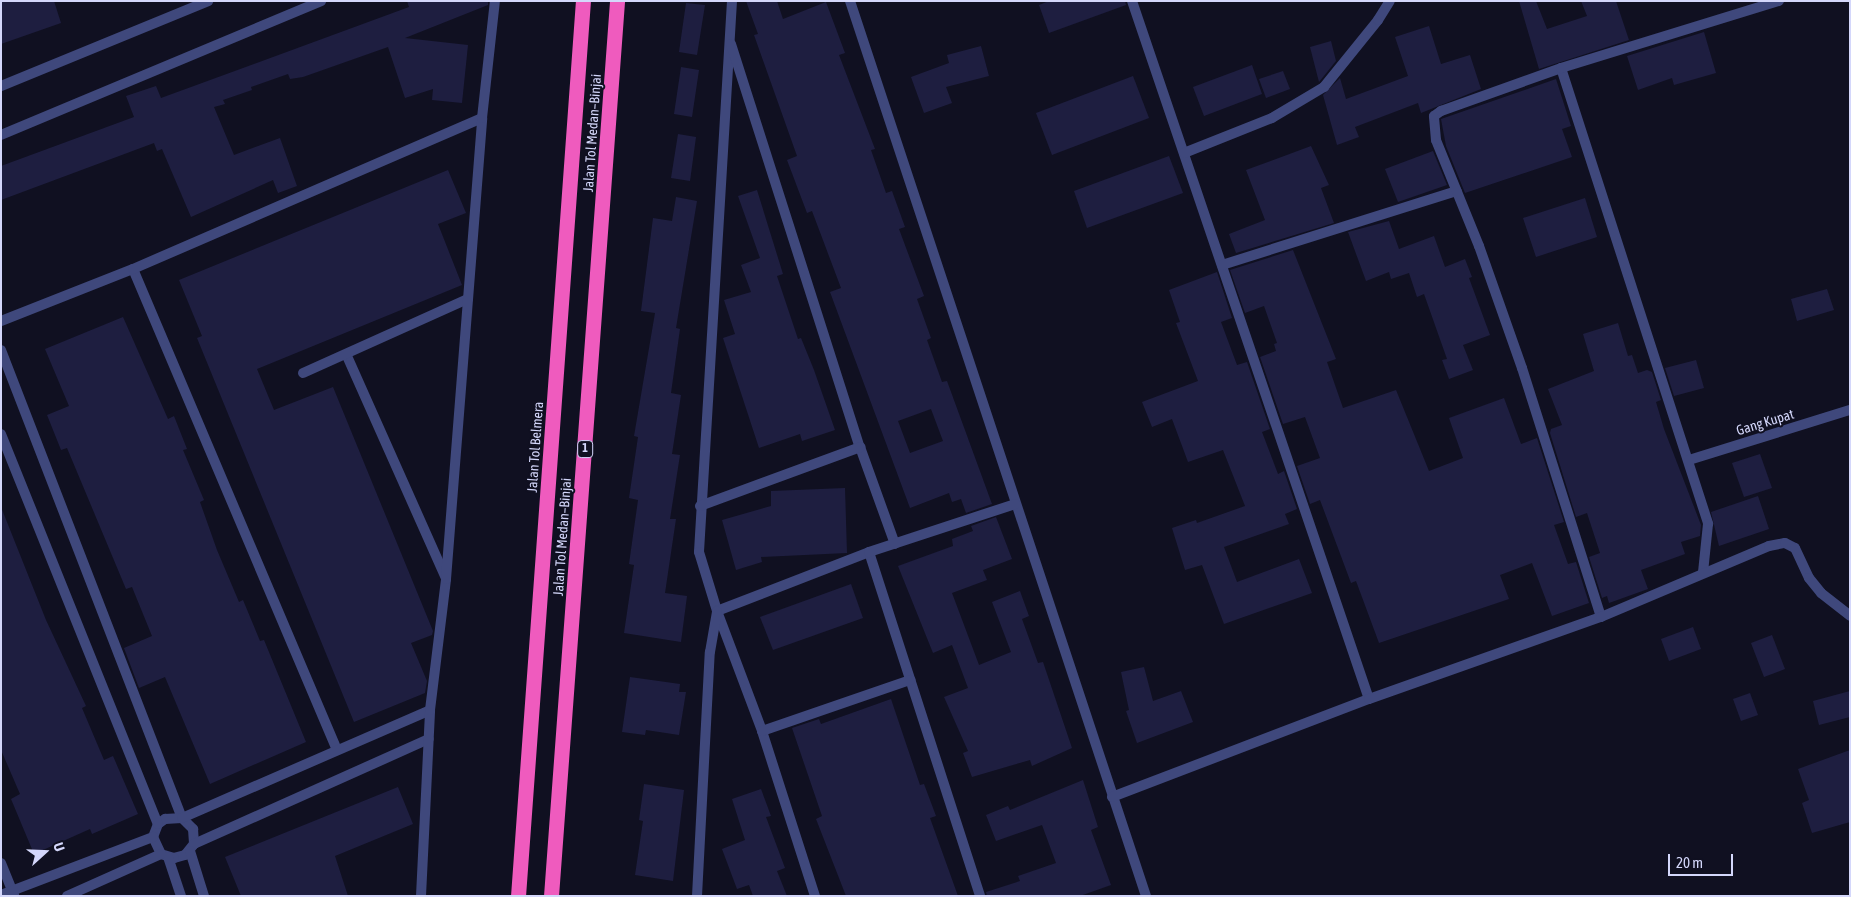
<!DOCTYPE html>
<meta charset="utf-8">
<style>
body{margin:0}
#map{position:relative;width:1851px;height:897px;overflow:hidden;background:#101021;font-family:"Asap Condensed",sans-serif}
div>[style]{position:absolute}
[style*='--x']{left:calc(var(--x)*1px);top:calc(var(--y)*1px);width:calc(var(--w)*1px);rotate:calc(var(--a)*1deg)}
.building>*{inset:0;background:#1e1e40}
.street>*{height:10px;margin:-5px;padding:0 5px;transform-origin:5px;border-radius:5px;background:#3f487c}
.highway>*{height:15px;margin:-7.5px;padding:0 7.5px;transform-origin:7.5px;border-radius:7.5px;background:#ef5bbe}
span{translate:-50% -50%;white-space:nowrap;text-align:center;line-height:1.15;-webkit-text-stroke:4px #101021;paint-order:stroke}
.shield-label span{padding:1px 4px;background:#101021;border:1px solid;border-radius:4px;-webkit-text-stroke-width:0}
.shield-label{font-size:12px;color:#d4d7fb;font-weight:700}
.street-label{font-size:14px;color:#d4d7fb}
.frame{position:absolute;inset:0;border:2px solid #d4d7fb;pointer-events:none}
.north{position:absolute;left:20px;top:827px;width:50px;height:50px;-webkit-text-stroke:4px #101021;paint-order:stroke;rotate:70deg;font-size:14px;font-weight:700;line-height:20px;text-align:center;color:#d4d7fb}
.north::after{content:'';display:block;margin:auto;width:18px;height:22px;background:#d4d7fb;clip-path:polygon(50% 0,100% 100%,50% 72%,0 100%)}
.scale{position:absolute;left:1668px;top:854px;width:65px;height:22px;box-sizing:border-box;border:2px solid #d4d7fb;border-top:0;padding-left:6px;font-size:15px;line-height:18px;white-space:nowrap;color:#d4d7fb;-webkit-text-stroke:4px #101021;paint-order:stroke}
</style>
<div id="map">
<div class="building">
<i style="clip-path:polygon(1px 1px,54px 1px,61px 23px,1px 44px)"></i>
<i style="clip-path:polygon(407px 1px,488px 1px,488px 5px,405px 38px,468px 45px,462px 103px,432px 100px,433px 89px,405px 98px,388px 47px,303px 77px,290px 79px,288px 74px,251px 87px,252px 90px,223px 100px,225px 104px,214px 107px,234px 155px,280px 138px,297px 186px,278px 193px,273px 180px,191px 217px,162px 149px,157px 151px,154px 143px,1px 200px,1px 166px,134px 117px,126px 96px,156px 86px,161px 98px,409px 7px)"></i>
<i style="clip-path:polygon(evenodd,746px 1px,777px 1px,783px 19px,826px 2px,845px 53px,839px 55px,875px 149px,871px 150px,886px 193px,892px 191px,905px 227px,899px 229px,924px 296px,917px 299px,931px 338px,927px 340px,942px 382px,947px 381px,992px 504px,966px 513px,961px 499px,952px 502px,949px 493px,910px 508px,830px 292px,841px 288px,812px 211px,807px 213px,787px 160px,797px 156px,754px 35px,758px 34px,746px 1px,931px 409px,943px 441px,910px 453px,898px 421px,931px 409px)"></i>
<i style="clip-path:polygon(1049px 1px,1125px 1px,1126px 5px,1049px 33px,1039px 5px)"></i>
<i style="clip-path:polygon(1519px 1px,1536px 1px,1547px 29px,1587px 16px,1581px 1px,1616px 1px,1629px 40px,1539px 69px)"></i>
<i style="clip-path:polygon(686px 3px,705px 5px,697px 55px,679px 52px)"></i>
<i style="clip-path:polygon(1429px 26px,1441px 64px,1470px 55px,1481px 89px,1421px 113px,1418px 103px,1355px 127px,1359px 137px,1337px 145px,1323px 95px,1340px 78px,1346px 99px,1408px 76px,1395px 37px)"></i>
<i style="clip-path:polygon(1704px 32px,1716px 73px,1674px 85px,1672px 78px,1638px 90px,1627px 56px)"></i>
<i style="clip-path:polygon(1331px 41px,1336px 61px,1319px 82px,1310px 47px)"></i>
<i style="clip-path:polygon(981px 46px,989px 76px,946px 87px,952px 103px,924px 113px,911px 77px,949px 63px,947px 55px)"></i>
<i style="clip-path:polygon(1252px 65px,1262px 94px,1204px 116px,1193px 87px)"></i>
<i style="clip-path:polygon(681px 67px,699px 70px,692px 117px,674px 114px)"></i>
<i style="clip-path:polygon(1283px 71px,1290px 89px,1266px 98px,1259px 79px)"></i>
<i style="clip-path:polygon(1133px 76px,1149px 118px,1052px 155px,1036px 113px)"></i>
<i style="clip-path:polygon(1556px 79px,1571px 126px,1562px 129px,1572px 157px,1465px 193px,1446px 146px,1441px 119px)"></i>
<i style="clip-path:polygon(678px 134px,696px 137px,690px 181px,671px 178px)"></i>
<i style="clip-path:polygon(1311px 146px,1329px 185px,1321px 188px,1334px 223px,1236px 253px,1229px 234px,1265px 220px,1246px 170px)"></i>
<i style="clip-path:polygon(1433px 151px,1447px 185px,1398px 202px,1385px 169px)"></i>
<i style="clip-path:polygon(1169px 156px,1183px 193px,1087px 228px,1074px 191px)"></i>
<i style="clip-path:polygon(448px 170px,466px 213px,438px 224px,462px 285px,257px 369px,274px 410px,333px 387px,433px 631px,432px 635px,411px 643px,427px 681px,425px 693px,354px 722px,197px 338px,202px 336px,179px 280px)"></i>
<i style="clip-path:polygon(757px 190px,783px 274px,777px 276px,798px 339px,801px 338px,814px 370px,835px 430px,802px 441px,800px 434px,759px 448px,723px 338px,735px 334px,724px 300px,751px 292px,741px 265px,760px 258px,738px 196px)"></i>
<i style="clip-path:polygon(676px 197px,697px 201px,676px 328px,680px 329px,671px 393px,681px 395px,672px 454px,680px 455px,670px 519px,676px 519px,665px 593px,687px 596px,681px 642px,624px 633px,634px 565px,629px 564px,638px 500px,629px 498px,638px 437px,634px 436px,655px 313px,641px 311px,653px 218px,672px 221px)"></i>
<i style="clip-path:polygon(1585px 198px,1597px 237px,1536px 257px,1523px 218px)"></i>
<i style="clip-path:polygon(1389px 221px,1399px 249px,1434px 236px,1445px 267px,1465px 259px,1472px 277px,1469px 278px,1490px 335px,1463px 345px,1473px 370px,1449px 379px,1442px 360px,1447px 359px,1424px 294px,1417px 297px,1409px 273px,1391px 279px,1389px 272px,1366px 281px,1348px 232px)"></i>
<i style="clip-path:polygon(1293px 250px,1336px 359px,1327px 362px,1343px 408px,1396px 390px,1429px 471px,1463px 458px,1449px 418px,1504px 398px,1521px 444px,1537px 438px,1564px 522px,1554px 525px,1568px 564px,1576px 562px,1589px 603px,1552px 616px,1532px 563px,1500px 575px,1509px 599px,1379px 643px,1356px 581px,1351px 583px,1320px 500px,1310px 504px,1297px 466px,1320px 458px,1305px 417px,1283px 424px,1260px 357px,1276px 351px,1274px 344px,1277px 343px,1264px 306px,1245px 313px,1230px 270px)"></i>
<i style="clip-path:polygon(1217px 272px,1232px 318px,1221px 322px,1237px 365px,1247px 362px,1270px 429px,1262px 432px,1278px 474px,1284px 471px,1297px 509px,1285px 514px,1289px 524px,1224px 547px,1237px 582px,1299px 559px,1312px 593px,1224px 624px,1202px 565px,1185px 570px,1172px 528px,1196px 520px,1197px 523px,1245px 506px,1223px 450px,1188px 462px,1172px 419px,1152px 427px,1142px 402px,1198px 381px,1176px 323px,1180px 322px,1169px 290px)"></i>
<i style="clip-path:polygon(1827px 289px,1834px 310px,1797px 321px,1791px 299px)"></i>
<i style="clip-path:polygon(123px 317px,168px 419px,174px 416px,187px 449px,183px 450px,204px 500px,200px 502px,217px 550px,239px 602px,243px 600px,260px 641px,264px 640px,306px 742px,210px 784px,165px 677px,139px 688px,124px 648px,152px 636px,132px 587px,126px 589px,67px 448px,61px 450px,47px 415px,69px 406px,45px 349px)"></i>
<i style="clip-path:polygon(1618px 323px,1628px 356px,1632px 355px,1638px 373px,1647px 370px,1652px 372px,1661px 400px,1656px 402px,1664px 429px,1701px 525px,1700px 536px,1681px 542px,1685px 554px,1641px 570px,1648px 589px,1609px 603px,1607px 596px,1602px 598px,1589px 557px,1600px 553px,1587px 513px,1576px 517px,1550px 433px,1551px 429px,1562px 425px,1548px 389px,1594px 371px,1583px 334px)"></i>
<i style="clip-path:polygon(1696px 360px,1704px 388px,1674px 396px,1665px 368px)"></i>
<i style="clip-path:polygon(1760px 454px,1772px 488px,1744px 497px,1732px 463px)"></i>
<i style="clip-path:polygon(845px 488px,847px 553px,761px 557px,762px 562px,736px 570px,722px 520px,771px 506px,771px 491px)"></i>
<i style="clip-path:polygon(1758px 496px,1769px 529px,1719px 546px,1711px 512px)"></i>
<i style="clip-path:polygon(1px 507px,46px 620px,86px 706px,82px 708px,104px 760px,113px 756px,138px 814px,92px 834px,90px 829px,34px 854px,11px 799px,20px 794px,1px 750px)"></i>
<i style="clip-path:polygon(996px 517px,1012px 559px,983px 570px,987px 580px,952px 593px,979px 665px,1011px 652px,992px 602px,1020px 591px,1029px 616px,1022px 619px,1038px 663px,1043px 662px,1072px 748px,1032px 766px,1030px 760px,972px 777px,963px 753px,968px 751px,944px 697px,968px 688px,952px 645px,933px 653px,898px 566px,953px 546px,952px 539px,973px 531px,971px 526px)"></i>
<i style="clip-path:polygon(851px 584px,863px 618px,773px 650px,760px 617px)"></i>
<i style="clip-path:polygon(1693px 627px,1701px 649px,1669px 661px,1661px 639px)"></i>
<i style="clip-path:polygon(1772px 635px,1785px 669px,1764px 677px,1751px 643px)"></i>
<i style="clip-path:polygon(1144px 667px,1153px 701px,1181px 691px,1193px 722px,1137px 743px,1126px 711px,1129px 710px,1121px 672px)"></i>
<i style="clip-path:polygon(630px 677px,680px 684px,679px 692px,686px 692px,679px 735px,646px 730px,645px 735px,622px 732px)"></i>
<i style="clip-path:polygon(1850px 691px,1850px 717px,1819px 725px,1813px 701px)"></i>
<i style="clip-path:polygon(1750px 693px,1758px 715px,1741px 721px,1733px 699px)"></i>
<i style="clip-path:polygon(891px 699px,920px 785px,924px 784px,936px 816px,930px 818px,958px 896px,846px 896px,816px 819px,822px 816px,792px 728px,819px 719px,821px 724px)"></i>
<i style="clip-path:polygon(1850px 750px,1850px 822px,1812px 833px,1802px 803px,1809px 800px,1798px 769px)"></i>
<i style="clip-path:polygon(1083px 780px,1098px 827px,1091px 830px,1111px 885px,1080px 896px,987px 896px,986px 892px,1020px 881px,1018px 876px,1056px 863px,1042px 825px,996px 841px,986px 815px,1008px 806px,1010px 810px)"></i>
<i style="clip-path:polygon(644px 784px,684px 790px,673px 881px,635px 875px,643px 821px,639px 820px)"></i>
<i style="clip-path:polygon(398px 787px,413px 824px,335px 856px,348px 896px,241px 896px,225px 857px)"></i>
<i style="clip-path:polygon(761px 789px,771px 816px,766px 817px,785px 868px,777px 871px,787px 896px,753px 896px,749px 885px,737px 889px,722px 849px,745px 840px,732px 799px)"></i>
</div>
<div class="street">
<i style="--x:732;--y:1;--w:552;--a:93.43"></i>
<i style="--x:699;--y:552;--w:62;--a:73"></i>
<i style="--x:717;--y:611;--w:128;--a:69.4"></i>
<i style="--x:762;--y:731;--w:173;--a:72.2"></i>
<i style="--x:850;--y:1;--w:943;--a:71.7"></i>
<i style="--x:1132;--y:1;--w:737;--a:71.25"></i>
<i style="--x:731;--y:44;--w:423;--a:72.3"></i>
<i style="--x:860;--y:447;--w:103;--a:70.2"></i>
<i style="--x:1561;--y:68;--w:479;--a:72.1"></i>
<i style="--x:1708;--y:524;--w:48;--a:95.9"></i>
<i style="--x:1;--y:86;--w:224;--a:-22.3"></i>
<i style="--x:1;--y:135;--w:347;--a:-22.7"></i>
<i style="--x:1184;--y:153;--w:95;--a:-21.7"></i>
<i style="--x:1272;--y:118;--w:61;--a:-30.8"></i>
<i style="--x:1324;--y:87;--w:86;--a:-51.1"></i>
<i style="--x:1378;--y:20;--w:22;--a:-58"></i>
<i style="--x:1222;--y:265;--w:246;--a:-17.5"></i>
<i style="--x:133;--y:269;--w:522;--a:67.02"></i>
<i style="--x:1;--y:321;--w:142;--a:-21.5"></i>
<i style="--x:133;--y:269;--w:380;--a:-23.4"></i>
<i style="--x:1;--y:350;--w:502;--a:68.86"></i>
<i style="--x:182;--y:818;--w:16;--a:45"></i>
<i style="--x:193;--y:829;--w:15;--a:86"></i>
<i style="--x:194;--y:844;--w:14;--a:129"></i>
<i style="--x:185;--y:855;--w:11;--a:165"></i>
<i style="--x:174;--y:858;--w:14;--a:-163"></i>
<i style="--x:161;--y:854;--w:19;--a:-115"></i>
<i style="--x:153;--y:837;--w:14;--a:-69"></i>
<i style="--x:158;--y:824;--w:9;--a:-36"></i>
<i style="--x:165;--y:819;--w:17;--a:-3"></i>
<i style="--x:182;--y:818;--w:270;--a:-23.5"></i>
<i style="--x:347;--y:356;--w:243;--a:66"></i>
<i style="--x:303;--y:373;--w:181;--a:-24.2"></i>
<i style="--x:1;--y:434;--w:420;--a:68.1"></i>
<i style="--x:1689;--y:460;--w:169;--a:-17.3"></i>
<i style="--x:700;--y:506;--w:171;--a:-20.2"></i>
<i style="--x:869;--y:552;--w:361;--a:72.1"></i>
<i style="--x:717;--y:611;--w:163;--a:-21.2"></i>
<i style="--x:869;--y:552;--w:154;--a:-18.2"></i>
<i style="--x:1601;--y:617;--w:261;--a:-107.6"></i>
<i style="--x:1522;--y:368;--w:129;--a:-109.4"></i>
<i style="--x:1479;--y:246;--w:114;--a:-112.1"></i>
<i style="--x:1436;--y:140;--w:24;--a:-95"></i>
<i style="--x:1434;--y:116;--w:9;--a:-36"></i>
<i style="--x:1441;--y:111;--w:127;--a:-19.7"></i>
<i style="--x:1561;--y:68;--w:228;--a:-17.1"></i>
<i style="--x:762;--y:731;--w:157;--a:-19"></i>
<i style="--x:1112;--y:797;--w:275;--a:-20.9"></i>
<i style="--x:1369;--y:699;--w:246;--a:-19.5"></i>
<i style="--x:1601;--y:617;--w:182;--a:-22.9"></i>
<i style="--x:1769;--y:546;--w:16;--a:-11"></i>
<i style="--x:1785;--y:543;--w:11;--a:27"></i>
<i style="--x:1795;--y:548;--w:33;--a:65"></i>
<i style="--x:1809;--y:578;--w:19;--a:51"></i>
<i style="--x:1821;--y:593;--w:37;--a:38"></i>
<i style="--x:194;--y:844;--w:257;--a:-24.1"></i>
<i style="--x:190;--y:851;--w:47;--a:72.7"></i>
<i style="--x:168;--y:857;--w:41;--a:71.6"></i>
<i style="--x:1;--y:863;--w:35;--a:68"></i>
<i style="--x:1;--y:895;--w:163;--a:-20.9"></i>
<i style="--x:67;--y:896;--w:103;--a:-24.1"></i>
<i style="--x:421;--y:896;--w:186;--a:-87.2"></i>
<i style="--x:430;--y:710;--w:132;--a:-83"></i>
<i style="--x:446;--y:579;--w:462;--a:-85.5"></i>
<i style="--x:482;--y:118;--w:118;--a:-83.7"></i>
<i style="--x:697;--y:896;--w:244;--a:-87"></i>
<i style="--x:710;--y:652;--w:41;--a:-80.1"></i>
</div>
<div class="highway">
<i style="--x:518;--y:896;--w:897;--a:-85.85"></i>
<i style="--x:551;--y:896;--w:897;--a:-85.78"></i>
</div>
<div class="shield-label">
<span style="left:585px;top:449px">1</span>
</div>
<div class="street-label">
<span style="left:592px;top:133px;rotate:-86deg">Jalan Tol Medan–Binjai</span>
<span style="left:1765px;top:422px;rotate:-17deg">Gang Kupat</span>
<span style="left:535px;top:447px;rotate:-86deg">Jalan Tol Belmera</span>
<span style="left:562px;top:537px;rotate:-86deg">Jalan Tol Medan–Binjai</span>
</div>
<div class="frame"></div>
<div class="north">U</div>
<div class="scale">20 m</div>
</div>
